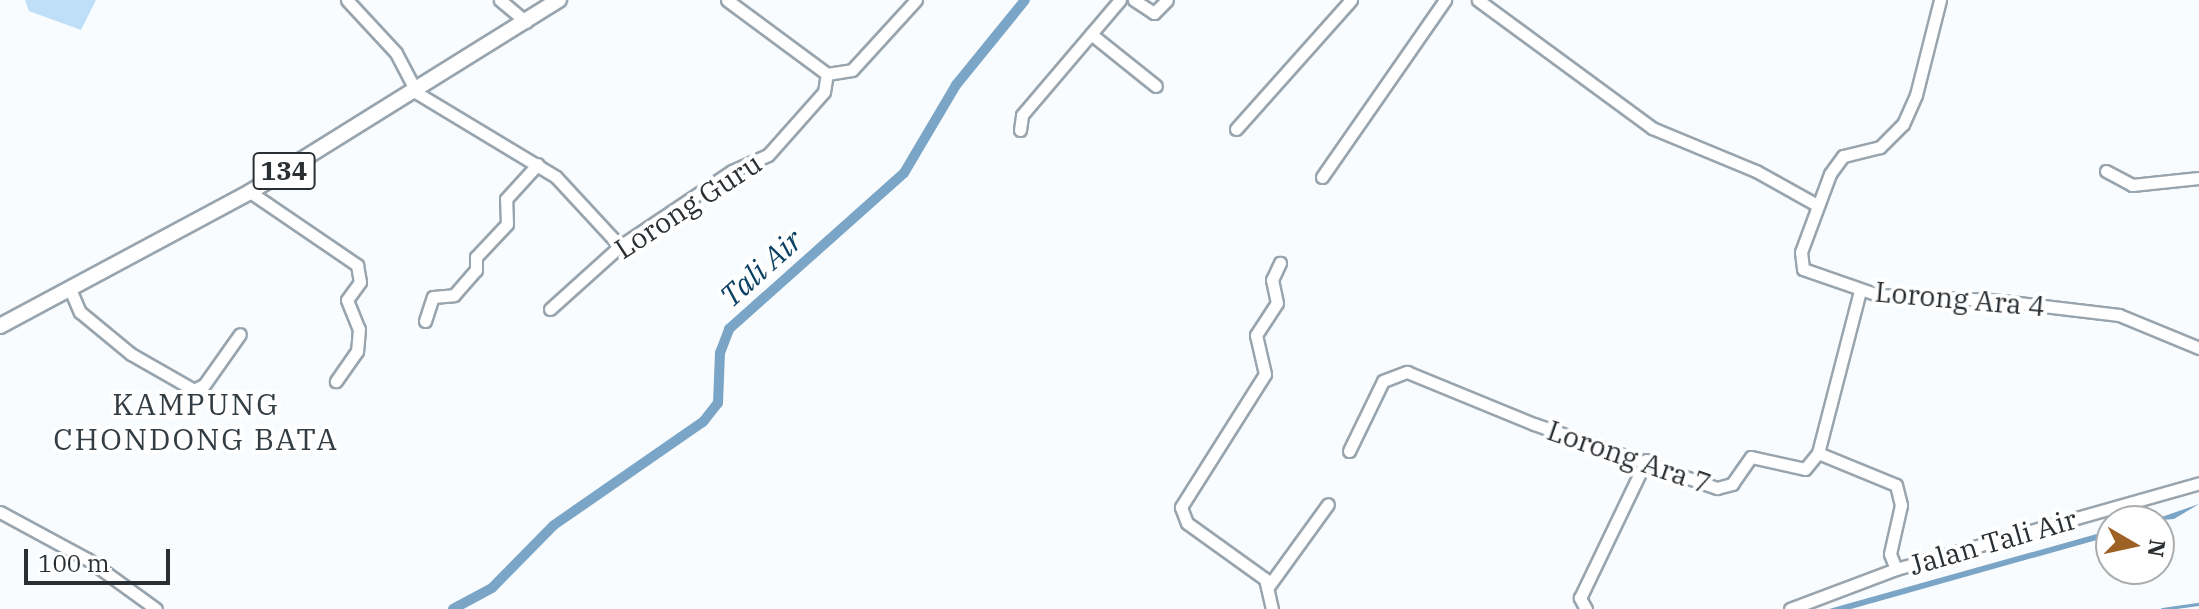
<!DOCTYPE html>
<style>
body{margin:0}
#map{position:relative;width:2199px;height:609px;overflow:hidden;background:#f9fcfe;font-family:"IBM Plex Serif",serif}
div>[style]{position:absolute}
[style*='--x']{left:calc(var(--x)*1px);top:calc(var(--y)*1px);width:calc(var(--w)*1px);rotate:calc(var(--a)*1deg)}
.green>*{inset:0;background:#bfdff8}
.water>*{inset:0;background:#7aa5c6}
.stream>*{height:3px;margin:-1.5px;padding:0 1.5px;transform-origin:1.5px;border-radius:1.5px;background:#7aa5c6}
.canal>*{height:10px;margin:-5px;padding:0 5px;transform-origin:5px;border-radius:5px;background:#7aa5c6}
.roads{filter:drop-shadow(2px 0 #99a5ae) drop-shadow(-2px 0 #99a5ae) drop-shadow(0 2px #99a5ae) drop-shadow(0 -2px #99a5ae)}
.minor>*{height:11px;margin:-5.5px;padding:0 5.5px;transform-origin:5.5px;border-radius:5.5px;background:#fff}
.major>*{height:14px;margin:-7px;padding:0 7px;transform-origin:7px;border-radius:7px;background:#fff}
span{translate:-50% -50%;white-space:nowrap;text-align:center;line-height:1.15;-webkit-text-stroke:8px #fff;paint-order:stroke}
.shield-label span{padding:2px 6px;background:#fff;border:2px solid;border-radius:6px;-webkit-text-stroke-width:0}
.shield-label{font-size:26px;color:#2a2f33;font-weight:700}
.street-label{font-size:28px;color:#2a2f33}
.water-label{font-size:30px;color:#0b4162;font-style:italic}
.neighbourhood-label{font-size:30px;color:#323c43;letter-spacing:2px}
.north{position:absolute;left:2095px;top:505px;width:80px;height:80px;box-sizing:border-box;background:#fff;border:2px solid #aaacad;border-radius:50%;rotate:99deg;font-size:22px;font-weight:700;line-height:32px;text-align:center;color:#2a2f33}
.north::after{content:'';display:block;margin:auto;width:28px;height:36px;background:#9e6125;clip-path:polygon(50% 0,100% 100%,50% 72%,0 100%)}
.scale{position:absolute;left:24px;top:549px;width:146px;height:36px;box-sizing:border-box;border:4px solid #2a2f33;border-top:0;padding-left:10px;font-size:24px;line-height:28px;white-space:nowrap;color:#2a2f33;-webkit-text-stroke:6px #fff;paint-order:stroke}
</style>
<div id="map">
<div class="green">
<i style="clip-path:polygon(25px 0,96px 0,81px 30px,29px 11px)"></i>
</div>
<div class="water">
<i style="clip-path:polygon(2199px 504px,2174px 519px,2149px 521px,2150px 521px)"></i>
<i style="clip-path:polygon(2111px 530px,2111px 536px,1851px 609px,1829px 609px)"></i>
</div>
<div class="stream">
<i style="--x:2162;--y:609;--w:37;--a:-8"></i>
</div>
<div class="canal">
<i style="--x:453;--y:609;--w:44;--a:-28.3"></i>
<i style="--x:492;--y:588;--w:88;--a:-45.5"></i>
<i style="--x:554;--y:525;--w:181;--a:-34.7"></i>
<i style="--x:703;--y:422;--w:24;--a:-52"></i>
<i style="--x:718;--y:403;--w:50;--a:-87.7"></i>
<i style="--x:720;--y:353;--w:26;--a:-69"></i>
<i style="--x:729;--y:329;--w:234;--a:-41.7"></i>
<i style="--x:904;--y:173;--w:102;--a:-59.4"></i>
<i style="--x:956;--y:85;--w:109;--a:-50.9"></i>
</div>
<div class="roads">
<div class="minor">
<i style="--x:347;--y:0;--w:72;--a:47.2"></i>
<i style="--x:396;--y:53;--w:45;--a:62.3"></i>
<i style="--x:417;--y:93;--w:162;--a:31.1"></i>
<i style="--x:556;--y:177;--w:94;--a:47.2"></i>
<i style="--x:500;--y:0;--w:34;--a:40"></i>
<i style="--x:727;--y:0;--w:124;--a:36.5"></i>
<i style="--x:1134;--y:0;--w:24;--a:33"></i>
<i style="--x:1154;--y:13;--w:18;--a:-45"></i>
<i style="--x:1478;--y:0;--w:216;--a:36.3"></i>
<i style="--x:1652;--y:128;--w:113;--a:22.5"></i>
<i style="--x:1756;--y:171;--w:68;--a:29.2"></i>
<i style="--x:1940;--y:0;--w:98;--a:104.2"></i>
<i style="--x:1916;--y:95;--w:32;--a:114"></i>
<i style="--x:1903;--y:124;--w:33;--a:135"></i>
<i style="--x:1880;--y:147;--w:38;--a:166"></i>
<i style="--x:1843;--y:156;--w:22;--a:126"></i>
<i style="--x:1830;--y:174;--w:83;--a:110.4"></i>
<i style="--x:1801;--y:252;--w:17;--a:83"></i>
<i style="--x:1803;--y:269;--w:79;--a:19.1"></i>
<i style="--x:1878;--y:295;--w:115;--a:2.5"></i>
<i style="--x:1993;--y:300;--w:127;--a:6.8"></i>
<i style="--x:2119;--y:315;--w:87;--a:22.4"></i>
<i style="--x:1091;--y:34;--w:83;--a:38.7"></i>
<i style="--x:827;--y:74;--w:25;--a:-9"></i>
<i style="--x:852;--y:70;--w:95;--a:-47.6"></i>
<i style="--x:1236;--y:129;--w:173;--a:-48.3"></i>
<i style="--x:1020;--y:130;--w:15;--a:-82"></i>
<i style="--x:1022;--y:115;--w:151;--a:-49.6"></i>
<i style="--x:2106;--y:171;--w:30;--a:28"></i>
<i style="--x:2132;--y:185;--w:67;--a:-6"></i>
<i style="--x:1322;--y:177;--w:216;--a:-55.2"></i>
<i style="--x:250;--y:192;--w:130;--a:34.3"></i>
<i style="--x:357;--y:265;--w:17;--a:80"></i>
<i style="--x:360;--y:282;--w:22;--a:126"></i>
<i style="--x:347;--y:300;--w:31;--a:68"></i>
<i style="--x:359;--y:329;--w:22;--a:95"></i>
<i style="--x:357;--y:351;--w:37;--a:125"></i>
<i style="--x:70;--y:289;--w:25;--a:67"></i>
<i style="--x:80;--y:312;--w:66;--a:39.5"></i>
<i style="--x:131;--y:354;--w:73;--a:29.7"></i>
<i style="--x:194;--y:390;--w:11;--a:-27"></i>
<i style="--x:204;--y:385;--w:62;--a:-54.8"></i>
<i style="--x:550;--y:309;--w:94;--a:-42"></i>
<i style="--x:620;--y:246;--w:135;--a:-33.8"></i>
<i style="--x:732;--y:171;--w:39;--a:-24"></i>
<i style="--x:768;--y:155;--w:84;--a:-48.4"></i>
<i style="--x:824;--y:92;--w:18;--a:-81"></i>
<i style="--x:425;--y:321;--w:25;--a:-72"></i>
<i style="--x:433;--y:297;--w:21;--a:-5"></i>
<i style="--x:454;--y:295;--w:33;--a:-49"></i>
<i style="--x:476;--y:270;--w:13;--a:-90"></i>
<i style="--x:476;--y:257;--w:45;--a:-46.8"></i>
<i style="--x:507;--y:224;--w:25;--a:-92"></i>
<i style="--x:506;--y:199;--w:47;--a:-47.6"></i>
<i style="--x:1349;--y:451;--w:78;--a:-64.1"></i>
<i style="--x:1383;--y:381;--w:26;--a:-21"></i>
<i style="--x:1407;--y:372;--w:137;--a:22.3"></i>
<i style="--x:1534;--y:424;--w:194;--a:19.3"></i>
<i style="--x:1717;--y:488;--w:16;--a:-15"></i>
<i style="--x:1732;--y:484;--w:33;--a:-55"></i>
<i style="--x:1751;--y:457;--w:55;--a:12.5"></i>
<i style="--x:1805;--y:469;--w:21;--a:-51"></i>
<i style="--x:1818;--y:453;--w:167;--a:-75.5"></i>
<i style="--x:1818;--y:453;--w:84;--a:22.3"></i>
<i style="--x:1896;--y:485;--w:21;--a:76"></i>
<i style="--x:1901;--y:505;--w:50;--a:102.7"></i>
<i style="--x:1890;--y:554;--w:16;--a:68"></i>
<i style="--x:0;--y:512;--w:99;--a:28.4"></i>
<i style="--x:87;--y:559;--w:85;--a:35.9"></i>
<i style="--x:1268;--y:587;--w:102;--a:-54.1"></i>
<i style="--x:1272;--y:609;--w:31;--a:-103"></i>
<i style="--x:1265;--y:579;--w:96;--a:-144.3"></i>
<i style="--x:1187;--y:523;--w:17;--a:-111"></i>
<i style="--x:1181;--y:507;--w:157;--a:-57.7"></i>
<i style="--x:1265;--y:374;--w:40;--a:-103"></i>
<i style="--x:1256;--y:335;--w:38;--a:-57"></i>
<i style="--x:1277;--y:303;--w:24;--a:-102"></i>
<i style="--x:1272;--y:280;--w:19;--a:-65"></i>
<i style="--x:1586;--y:609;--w:13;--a:-119"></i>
<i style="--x:1580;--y:598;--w:153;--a:-64.4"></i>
<i style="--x:1790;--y:609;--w:113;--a:-20.7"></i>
<i style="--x:1896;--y:569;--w:315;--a:-15.8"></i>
</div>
<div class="major">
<i style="--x:0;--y:326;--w:284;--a:-28.2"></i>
<i style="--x:250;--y:192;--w:364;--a:-31.9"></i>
</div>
</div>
<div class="shield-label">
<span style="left:284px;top:171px">134</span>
</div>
<div class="street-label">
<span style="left:688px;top:206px;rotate:-33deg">Lorong Guru</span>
<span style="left:1960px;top:299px;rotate:5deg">Lorong Ara 4</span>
<span style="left:1629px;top:457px;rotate:19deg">Lorong Ara 7</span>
<span style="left:1993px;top:542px;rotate:-16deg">Jalan Tali Air</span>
</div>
<div class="water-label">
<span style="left:761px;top:268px;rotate:-42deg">Tali Air</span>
</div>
<div class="neighbourhood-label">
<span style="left:196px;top:421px">KAMPUNG<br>CHONDONG BATA</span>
</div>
<div class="north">N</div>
<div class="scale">100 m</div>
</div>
